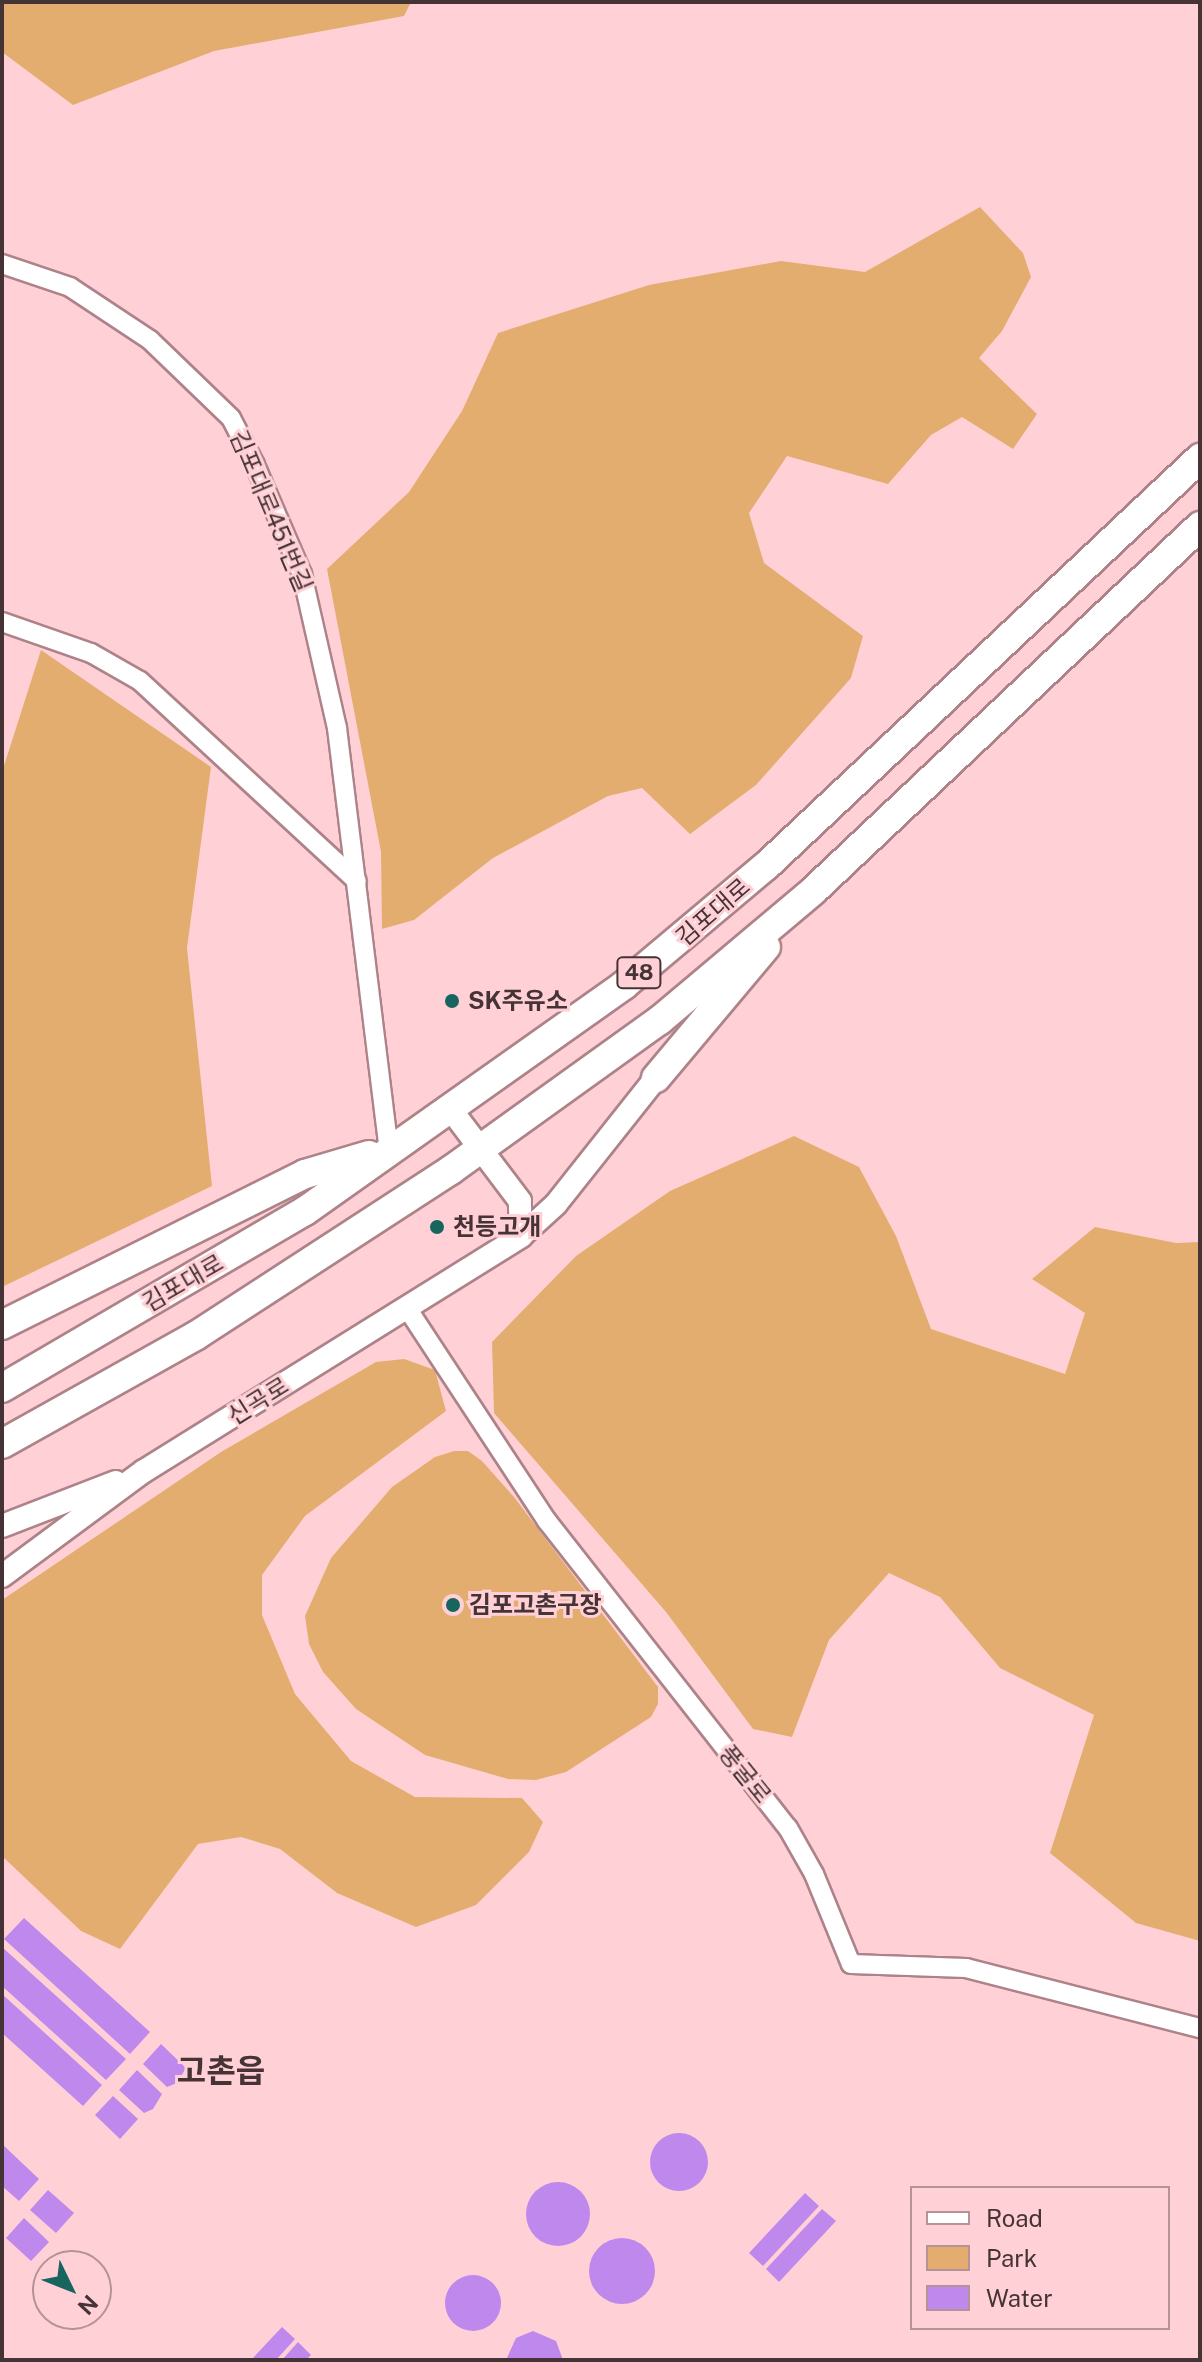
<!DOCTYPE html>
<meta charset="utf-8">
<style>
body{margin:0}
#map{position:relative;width:1202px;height:2362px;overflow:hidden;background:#ffd1d7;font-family:"Public Sans","Noto Sans KR",sans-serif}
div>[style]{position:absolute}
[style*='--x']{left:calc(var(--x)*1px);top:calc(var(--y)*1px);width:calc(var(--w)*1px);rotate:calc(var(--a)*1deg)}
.green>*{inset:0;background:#e4ad70}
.water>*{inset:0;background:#bf88ec}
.round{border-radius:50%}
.roads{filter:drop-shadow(2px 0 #ad8389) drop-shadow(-2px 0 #ad8389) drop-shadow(0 2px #ad8389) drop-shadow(0 -2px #ad8389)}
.minor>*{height:18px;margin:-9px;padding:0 9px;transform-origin:9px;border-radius:9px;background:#fff}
.tertiary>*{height:22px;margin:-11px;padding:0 11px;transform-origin:11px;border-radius:11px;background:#fff}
.primary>*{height:28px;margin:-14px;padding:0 14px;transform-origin:14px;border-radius:14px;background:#fff}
.dots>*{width:22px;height:22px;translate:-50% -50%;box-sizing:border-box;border:4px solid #ffd1d7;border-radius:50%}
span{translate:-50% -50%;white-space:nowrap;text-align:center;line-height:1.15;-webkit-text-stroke:6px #ffd1d7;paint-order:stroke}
.shield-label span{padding:2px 6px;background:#ffd1d7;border:2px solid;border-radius:6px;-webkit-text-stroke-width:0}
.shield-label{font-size:22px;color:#453336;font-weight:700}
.street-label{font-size:24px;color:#453336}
.poi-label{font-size:24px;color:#453336;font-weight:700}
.left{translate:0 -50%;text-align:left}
.district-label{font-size:32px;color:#453336;font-weight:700}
.frame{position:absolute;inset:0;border:4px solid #453336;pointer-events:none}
.legend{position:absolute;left:910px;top:2186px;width:260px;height:144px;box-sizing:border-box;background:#ffd1d7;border:2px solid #b59297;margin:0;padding:10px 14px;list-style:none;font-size:24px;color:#453336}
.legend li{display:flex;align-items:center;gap:16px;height:40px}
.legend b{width:40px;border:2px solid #b59297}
.north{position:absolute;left:32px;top:2250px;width:80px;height:80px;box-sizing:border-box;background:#ffd1d7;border:2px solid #b59297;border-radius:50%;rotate:133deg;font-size:22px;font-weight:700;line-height:32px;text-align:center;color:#453336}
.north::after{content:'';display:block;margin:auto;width:28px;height:36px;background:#186560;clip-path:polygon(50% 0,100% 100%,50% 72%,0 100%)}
</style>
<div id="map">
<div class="green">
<i style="clip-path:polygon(2px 2px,411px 2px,404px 16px,214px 51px,73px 105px,2px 52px)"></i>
<i style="clip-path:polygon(980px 207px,1023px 253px,1031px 277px,1002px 331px,979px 358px,1037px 414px,1013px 449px,962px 417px,931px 435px,888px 484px,787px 456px,749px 513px,764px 563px,863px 636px,851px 678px,756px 785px,690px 834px,642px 788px,608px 796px,493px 858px,414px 920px,382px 929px,381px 852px,327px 569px,409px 492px,462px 411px,498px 333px,649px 285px,781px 261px,865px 272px)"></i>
<i style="clip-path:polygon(41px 650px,211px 767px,187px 948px,212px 1186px,2px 1287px,2px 772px)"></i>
<i style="clip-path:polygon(794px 1136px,859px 1167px,896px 1236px,931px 1329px,1065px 1374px,1085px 1313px,1032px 1279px,1095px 1227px,1176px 1243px,1200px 1242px,1200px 1941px,1136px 1923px,1050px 1853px,1094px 1715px,1000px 1668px,940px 1597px,889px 1573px,829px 1640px,792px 1737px,753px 1729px,666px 1612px,494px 1413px,492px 1342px,576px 1256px,670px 1191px)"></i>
<i style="clip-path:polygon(404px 1359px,435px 1370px,446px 1411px,305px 1516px,262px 1575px,262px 1615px,295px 1694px,351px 1761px,415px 1797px,522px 1798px,543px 1822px,529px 1852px,476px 1905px,416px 1927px,337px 1893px,280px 1849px,241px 1837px,198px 1844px,120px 1949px,81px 1931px,2px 1856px,2px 1600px,221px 1452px,376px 1362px)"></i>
<i style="clip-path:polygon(454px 1451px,468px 1451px,482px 1461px,514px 1497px,658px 1687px,658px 1704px,651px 1717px,566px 1772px,536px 1780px,508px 1779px,425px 1755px,356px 1709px,323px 1672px,309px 1644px,305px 1616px,331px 1558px,392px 1487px,435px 1457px)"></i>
</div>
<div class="water">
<i style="clip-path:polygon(24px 1918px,150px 2032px,130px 2054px,4px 1939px)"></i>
<i style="clip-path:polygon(2px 1947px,126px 2059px,106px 2080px,2px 1986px)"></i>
<i style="clip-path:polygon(2px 1994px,102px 2085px,83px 2106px,2px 2033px)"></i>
<i style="clip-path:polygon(161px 2044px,186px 2068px,177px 2083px,167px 2087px,143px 2064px)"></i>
<i style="clip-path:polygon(137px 2070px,162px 2094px,153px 2109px,144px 2113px,119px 2090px)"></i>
<i style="clip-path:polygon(113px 2096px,138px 2119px,120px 2139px,95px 2115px)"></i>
<i class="round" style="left:650px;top:2133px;width:58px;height:58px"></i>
<i style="clip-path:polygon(2px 2144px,39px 2179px,19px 2201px,2px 2186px)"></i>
<i class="round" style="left:526px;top:2182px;width:64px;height:64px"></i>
<i style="clip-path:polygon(48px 2190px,74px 2213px,56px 2233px,30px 2210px)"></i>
<i style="clip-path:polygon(805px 2193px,819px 2206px,763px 2266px,749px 2253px)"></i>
<i style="clip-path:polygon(822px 2209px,836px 2221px,779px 2282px,766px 2269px)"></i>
<i style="clip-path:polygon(24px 2218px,49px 2242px,31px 2261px,6px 2238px)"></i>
<i class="round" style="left:589px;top:2238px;width:66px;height:66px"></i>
<i class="round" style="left:445px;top:2275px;width:56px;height:56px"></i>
<i style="clip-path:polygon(282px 2327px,295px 2339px,276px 2360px,251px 2360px)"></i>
<i style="clip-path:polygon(533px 2331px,556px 2341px,563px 2360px,506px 2360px,516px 2338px)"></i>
<i style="clip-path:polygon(298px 2342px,311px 2355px,306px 2360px,282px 2360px)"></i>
</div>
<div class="roads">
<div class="minor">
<i style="--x:2;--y:264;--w:72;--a:18.7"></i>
<i style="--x:70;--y:287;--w:96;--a:33.5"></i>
<i style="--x:150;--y:340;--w:112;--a:43.9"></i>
<i style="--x:231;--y:418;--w:53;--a:62.9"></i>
<i style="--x:255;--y:465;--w:119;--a:66.7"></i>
<i style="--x:302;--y:574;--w:158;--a:77.2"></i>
<i style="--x:337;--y:728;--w:425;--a:83"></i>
<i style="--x:2;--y:622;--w:94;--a:19.2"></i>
<i style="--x:91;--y:653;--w:56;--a:29.7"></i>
<i style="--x:140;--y:681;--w:295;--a:42.7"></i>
<i style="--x:407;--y:1308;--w:255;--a:56.7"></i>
<i style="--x:547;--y:1521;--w:390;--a:51.9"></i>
<i style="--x:788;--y:1828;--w:53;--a:60.5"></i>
<i style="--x:814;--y:1874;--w:97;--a:67.7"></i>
<i style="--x:851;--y:1964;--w:115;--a:2"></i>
<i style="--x:966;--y:1968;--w:242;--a:14.4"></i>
</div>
<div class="tertiary">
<i style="--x:521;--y:1236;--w:47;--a:-42.4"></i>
<i style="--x:556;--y:1204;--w:161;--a:-51.6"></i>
<i style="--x:2;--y:1526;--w:122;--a:-21.1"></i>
<i style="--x:2;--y:1576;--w:177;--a:-36.5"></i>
<i style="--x:144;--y:1471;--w:444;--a:-31.9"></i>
<i style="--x:521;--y:1236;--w:35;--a:-92"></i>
<i style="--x:520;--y:1201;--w:118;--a:-127.1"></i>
</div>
<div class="primary">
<i style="--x:656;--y:1078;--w:171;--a:-50"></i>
<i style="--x:2;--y:1325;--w:339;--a:-26.5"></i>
<i style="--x:305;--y:1174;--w:67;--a:-16.5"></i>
<i style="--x:2;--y:1388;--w:351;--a:-30.3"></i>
<i style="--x:305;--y:1211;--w:391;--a:-35.3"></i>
<i style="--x:624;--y:985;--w:185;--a:-40"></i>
<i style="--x:766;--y:866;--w:596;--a:-43.23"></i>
<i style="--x:2;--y:1444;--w:223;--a:-29.2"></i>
<i style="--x:197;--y:1335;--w:303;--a:-33"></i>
<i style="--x:451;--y:1170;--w:257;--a:-35.7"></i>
<i style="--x:660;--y:1020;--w:200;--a:-40.1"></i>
<i style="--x:813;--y:891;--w:532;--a:-43.32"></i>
</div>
</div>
<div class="dots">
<i style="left:452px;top:1001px;background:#186560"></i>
<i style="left:437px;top:1227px;background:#186560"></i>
<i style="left:453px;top:1605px;background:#186560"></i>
</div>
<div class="shield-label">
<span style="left:639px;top:973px">48</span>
</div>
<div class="street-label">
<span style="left:271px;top:511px;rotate:67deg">김포대로451번길</span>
<span style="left:713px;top:912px;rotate:-41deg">김포대로</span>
<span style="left:183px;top:1283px;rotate:-30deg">김포대로</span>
<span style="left:258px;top:1401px;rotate:-32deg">신곡로</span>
<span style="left:745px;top:1774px;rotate:51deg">풍굴로</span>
</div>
<div class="poi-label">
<span class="left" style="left:468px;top:1001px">SK주유소</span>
<span class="left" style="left:453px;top:1227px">천등고개</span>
<span class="left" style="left:469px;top:1605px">김포고촌구장</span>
</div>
<div class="district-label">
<span style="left:221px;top:2071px">고촌읍</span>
</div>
<div class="frame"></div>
<ul class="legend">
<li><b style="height:10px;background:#fff"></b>Road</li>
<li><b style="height:22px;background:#e4ad70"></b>Park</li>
<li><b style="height:22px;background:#bf88ec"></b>Water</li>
</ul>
<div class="north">N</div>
</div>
